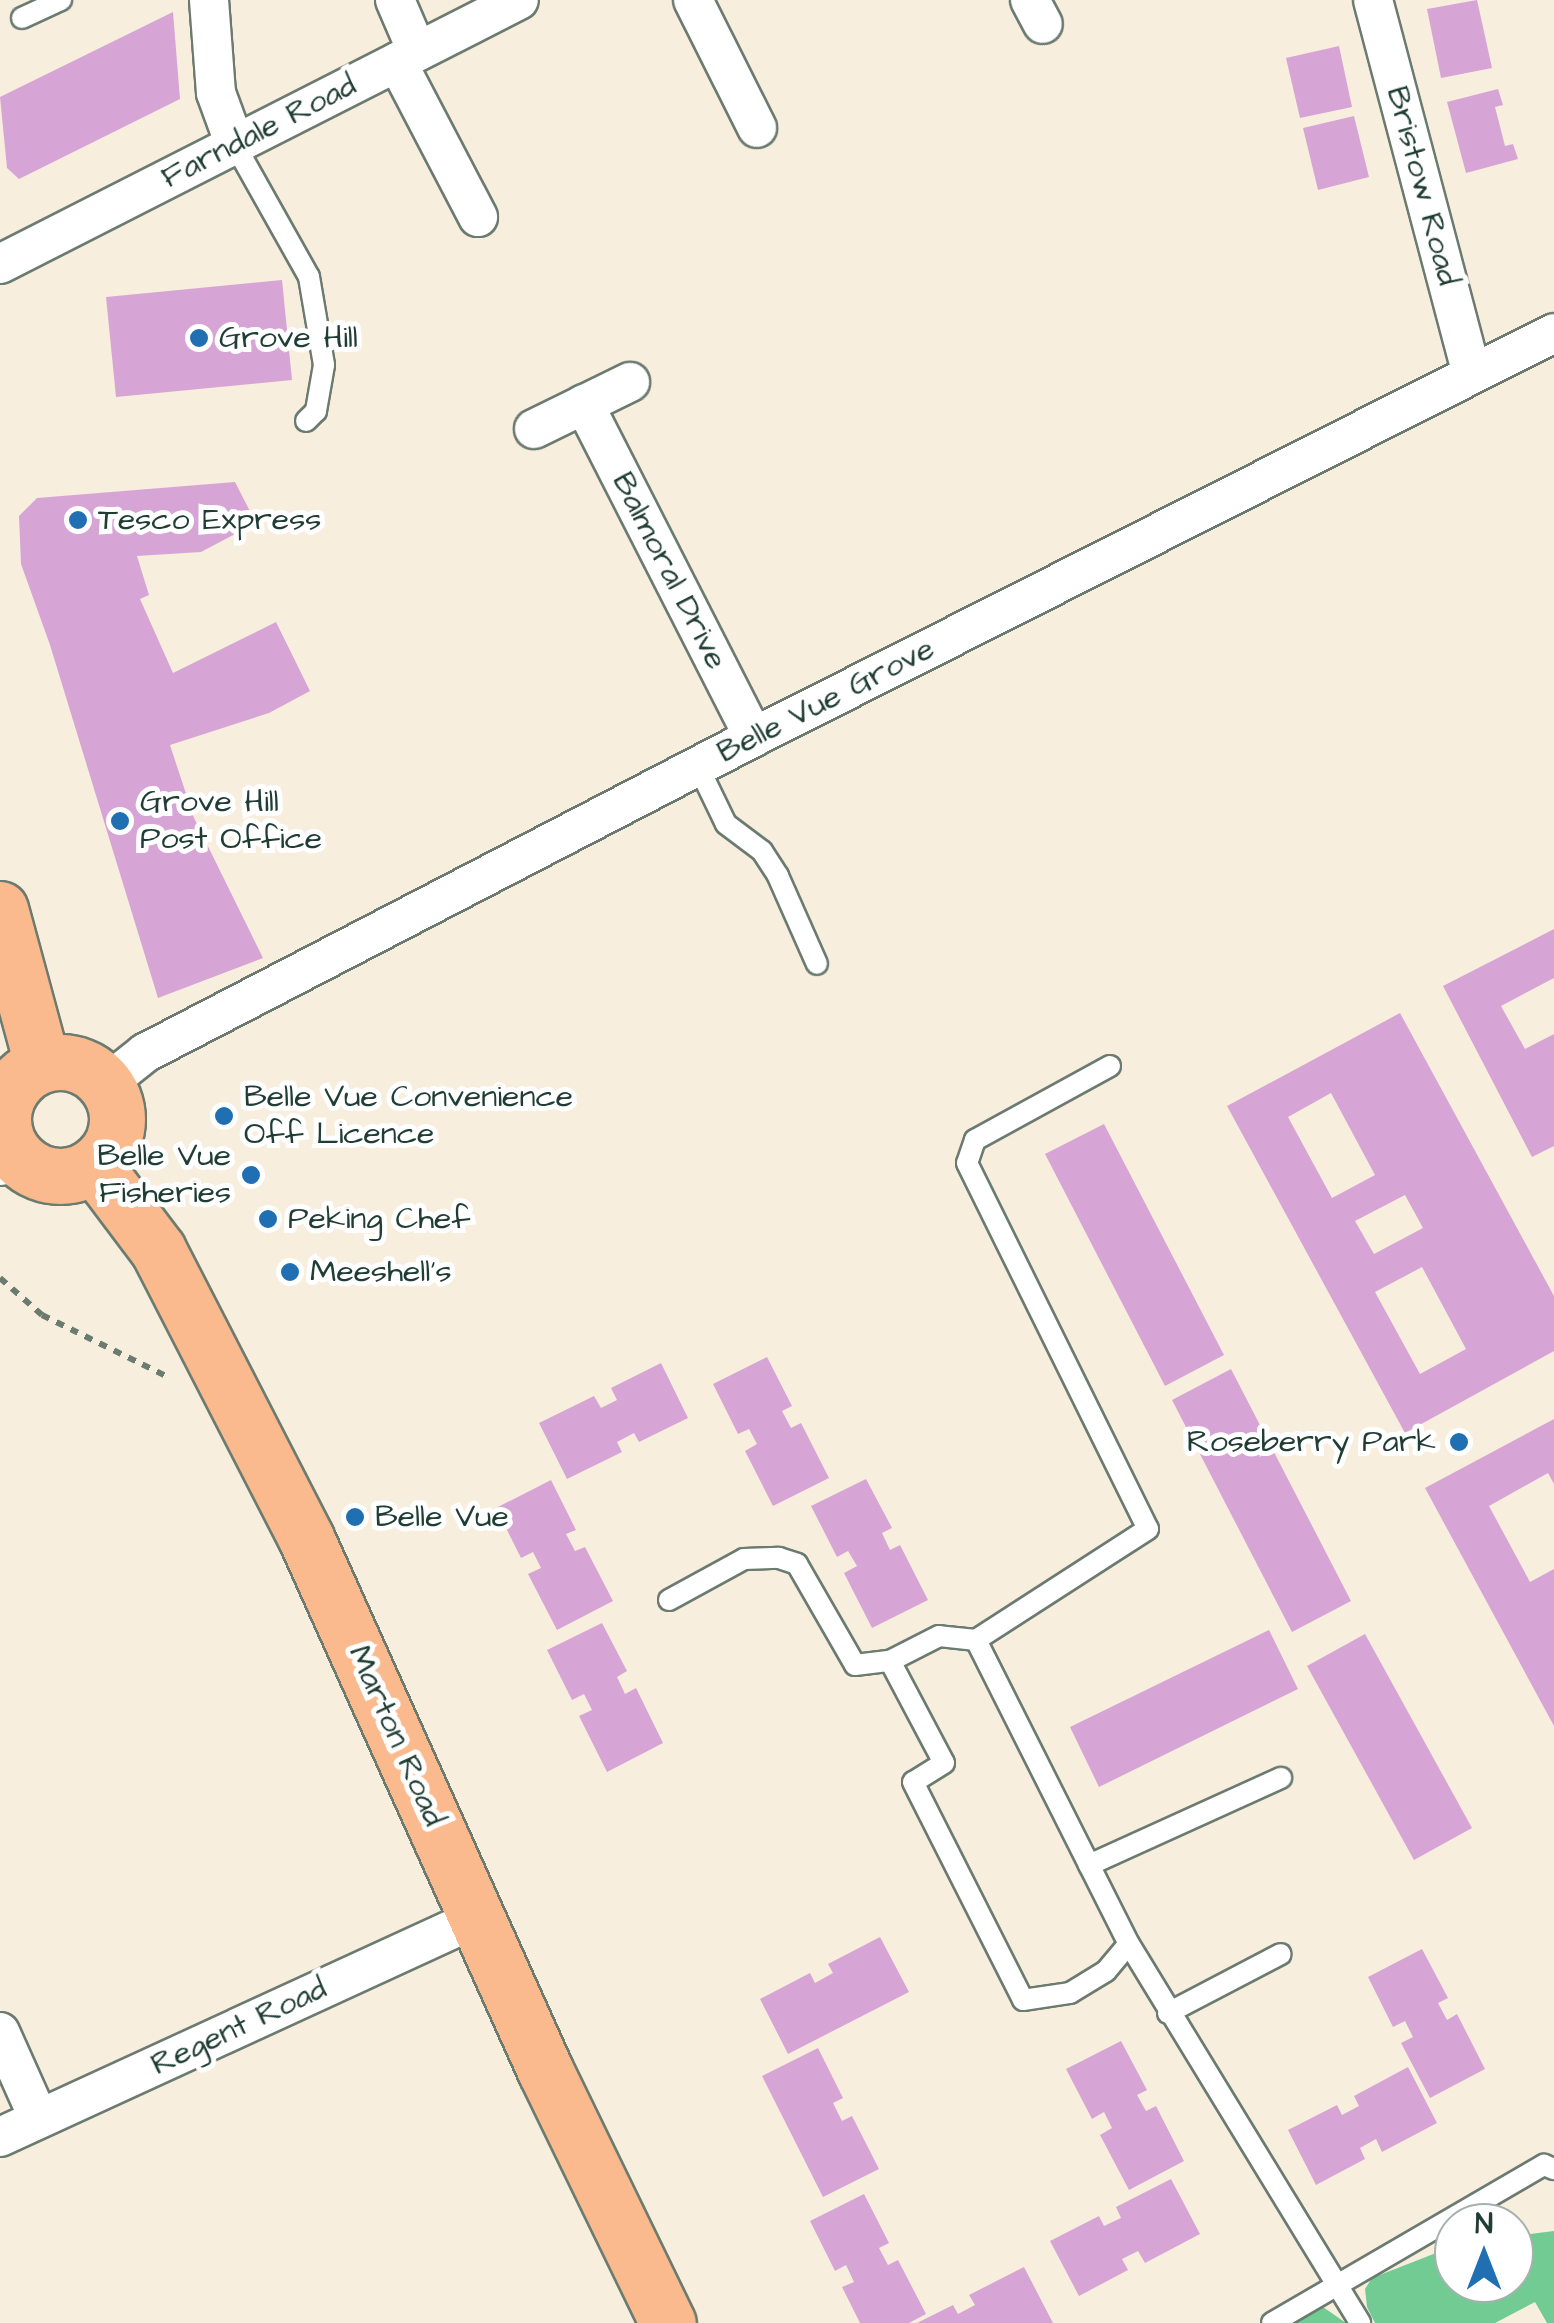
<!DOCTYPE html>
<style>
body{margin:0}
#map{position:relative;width:1554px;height:2323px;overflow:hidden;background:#f7eede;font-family:"Architects Daughter",sans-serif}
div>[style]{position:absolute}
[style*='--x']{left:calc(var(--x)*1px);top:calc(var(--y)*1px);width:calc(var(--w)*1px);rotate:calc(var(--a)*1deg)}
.green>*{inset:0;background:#71cb93}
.building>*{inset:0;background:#d7a5d5}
.path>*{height:6px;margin-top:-3px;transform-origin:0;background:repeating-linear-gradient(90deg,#6b7b70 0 8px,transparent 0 16px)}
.roads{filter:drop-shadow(2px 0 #6b7b70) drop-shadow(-2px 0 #6b7b70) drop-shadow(0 2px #6b7b70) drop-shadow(0 -2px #6b7b70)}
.service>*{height:20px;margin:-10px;padding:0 10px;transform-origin:10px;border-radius:10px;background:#fff}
.minor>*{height:38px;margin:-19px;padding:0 19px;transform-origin:19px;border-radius:19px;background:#fff}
.tertiary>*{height:48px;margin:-24px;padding:0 24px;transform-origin:24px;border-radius:24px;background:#fff}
.primary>*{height:55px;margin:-27.5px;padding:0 27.5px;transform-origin:27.5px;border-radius:27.5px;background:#fbba8d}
.primary>.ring{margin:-27.5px;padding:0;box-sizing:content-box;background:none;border:55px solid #fbba8d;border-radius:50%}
.dots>*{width:28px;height:28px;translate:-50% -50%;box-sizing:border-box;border:5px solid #fff;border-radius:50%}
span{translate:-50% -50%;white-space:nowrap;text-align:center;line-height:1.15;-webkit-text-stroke:10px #fff;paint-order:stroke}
.street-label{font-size:32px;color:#1f3d34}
.poi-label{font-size:32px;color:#1f3d34}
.left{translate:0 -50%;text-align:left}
.right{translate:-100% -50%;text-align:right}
.north{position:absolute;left:1434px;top:2203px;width:100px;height:100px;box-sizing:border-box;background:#fff;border:2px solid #a5b1ae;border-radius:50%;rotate:0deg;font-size:28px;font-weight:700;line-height:40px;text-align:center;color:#1f3d34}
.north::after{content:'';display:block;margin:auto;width:35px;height:45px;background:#1f6fb2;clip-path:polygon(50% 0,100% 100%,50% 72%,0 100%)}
</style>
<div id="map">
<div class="green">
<i style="clip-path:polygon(1554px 2231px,1554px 2323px,1547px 2323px,1535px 2302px,1495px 2323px,1375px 2323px,1367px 2307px,1365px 2289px,1372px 2278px,1454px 2246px,1454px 2283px,1514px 2283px,1514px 2236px)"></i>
<i style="clip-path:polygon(1323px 2307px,1346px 2323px,1293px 2323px)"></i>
</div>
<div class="building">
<i style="clip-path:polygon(1477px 0,1492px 68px,1441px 78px,1427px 9px)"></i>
<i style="clip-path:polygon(173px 12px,180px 99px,19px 179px,7px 168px,0 97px)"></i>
<i style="clip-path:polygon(1339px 46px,1352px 107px,1300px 118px,1286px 58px)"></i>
<i style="clip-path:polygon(1498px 89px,1503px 105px,1495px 107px,1505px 146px,1513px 144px,1518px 159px,1466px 173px,1447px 102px)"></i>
<i style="clip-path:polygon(1354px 116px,1369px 177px,1318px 190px,1303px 128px)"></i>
<i style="clip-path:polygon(282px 280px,292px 380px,116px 397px,106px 297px)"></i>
<i style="clip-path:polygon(235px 482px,256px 523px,201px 552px,137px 556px,149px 595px,140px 599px,173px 673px,276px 622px,310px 691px,269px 713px,170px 745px,194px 818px,263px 958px,158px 998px,50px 645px,21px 564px,19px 516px,37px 498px)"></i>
<i style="clip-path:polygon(1554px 929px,1554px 978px,1501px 1006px,1525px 1049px,1554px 1034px,1554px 1146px,1532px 1157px,1443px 986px)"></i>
<i style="clip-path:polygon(evenodd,1400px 1013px,1554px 1296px,1554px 1351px,1405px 1433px,1227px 1106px,1400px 1013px,1331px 1093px,1375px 1175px,1332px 1198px,1288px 1117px,1331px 1093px,1400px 1013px,1405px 1195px,1423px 1228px,1374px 1254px,1355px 1221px,1405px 1195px,1400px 1013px,1422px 1267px,1466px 1349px,1420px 1374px,1375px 1292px,1422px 1267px)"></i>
<i style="clip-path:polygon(1104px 1124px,1224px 1355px,1165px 1386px,1045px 1154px)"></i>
<i style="clip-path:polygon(767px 1357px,792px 1406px,782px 1411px,791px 1428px,801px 1423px,829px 1478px,773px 1506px,745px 1451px,757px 1444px,749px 1429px,738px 1434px,713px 1384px)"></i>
<i style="clip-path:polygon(661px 1363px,688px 1418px,639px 1442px,634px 1433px,617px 1442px,622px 1452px,567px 1479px,539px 1423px,594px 1396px,601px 1408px,617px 1400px,611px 1388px)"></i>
<i style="clip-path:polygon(1231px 1369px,1351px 1601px,1292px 1632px,1172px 1400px)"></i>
<i style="clip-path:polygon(1554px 1419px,1554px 1484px,1548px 1473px,1489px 1506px,1530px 1582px,1554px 1569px,1554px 1726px,1425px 1488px)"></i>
<i style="clip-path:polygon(866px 1479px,892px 1528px,882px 1533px,890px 1550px,900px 1545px,928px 1600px,872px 1628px,844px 1573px,857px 1566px,848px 1551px,837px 1557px,811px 1506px)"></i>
<i style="clip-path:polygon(551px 1480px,576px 1530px,566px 1534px,575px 1551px,585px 1547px,613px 1601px,557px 1630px,528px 1574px,541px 1568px,533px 1552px,521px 1558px,496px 1508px)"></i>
<i style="clip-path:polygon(602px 1623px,627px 1671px,617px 1677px,625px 1694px,636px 1688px,663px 1743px,607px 1772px,579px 1716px,592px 1710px,584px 1694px,572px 1700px,547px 1650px)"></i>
<i style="clip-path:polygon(1269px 1630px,1298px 1689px,1099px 1787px,1070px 1727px)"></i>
<i style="clip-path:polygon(1365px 1634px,1472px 1828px,1414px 1860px,1307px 1666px)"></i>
<i style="clip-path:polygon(880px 1937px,909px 1992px,788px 2054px,760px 1999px,810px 1973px,815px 1983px,833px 1973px,828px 1964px)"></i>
<i style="clip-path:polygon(1422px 1949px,1448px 1998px,1438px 2003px,1447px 2020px,1457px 2014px,1485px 2069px,1430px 2098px,1401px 2043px,1413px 2037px,1405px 2021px,1393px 2027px,1368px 1977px)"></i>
<i style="clip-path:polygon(1121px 2041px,1147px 2090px,1137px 2095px,1146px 2111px,1156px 2106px,1184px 2161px,1129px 2190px,1100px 2135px,1112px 2128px,1104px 2112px,1092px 2119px,1066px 2069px)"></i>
<i style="clip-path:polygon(818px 2048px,843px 2098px,833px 2103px,842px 2121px,852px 2116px,879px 2169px,823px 2197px,762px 2076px)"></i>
<i style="clip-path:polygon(1408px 2067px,1437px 2123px,1382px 2152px,1376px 2139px,1360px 2148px,1365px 2159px,1316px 2185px,1288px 2130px,1337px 2105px,1342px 2115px,1359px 2106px,1354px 2096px)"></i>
<i style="clip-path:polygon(1171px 2179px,1200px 2234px,1145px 2263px,1138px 2251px,1122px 2259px,1128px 2270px,1079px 2296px,1050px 2241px,1099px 2216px,1104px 2226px,1121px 2218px,1116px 2207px)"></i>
<i style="clip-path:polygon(864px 2194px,889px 2243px,879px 2248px,888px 2265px,898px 2260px,926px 2314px,909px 2323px,860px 2323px,842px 2287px,854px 2282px,846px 2265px,835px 2271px,810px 2221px)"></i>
<i style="clip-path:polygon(1024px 2267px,1053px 2323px,917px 2323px,953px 2305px,958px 2314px,975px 2305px,969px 2295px)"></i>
</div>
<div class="path">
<i style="--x:0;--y:1278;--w:56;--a:41.4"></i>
<i style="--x:42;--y:1315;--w:143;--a:26.2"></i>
</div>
<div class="roads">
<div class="service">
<i style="--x:22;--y:18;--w:43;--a:-24.8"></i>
<i style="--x:235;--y:145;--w:151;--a:60.7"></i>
<i style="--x:309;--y:277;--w:89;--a:80.3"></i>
<i style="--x:324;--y:365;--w:47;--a:99.9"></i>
<i style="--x:316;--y:411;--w:14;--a:135"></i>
<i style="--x:698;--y:766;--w:64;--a:64.2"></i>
<i style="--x:726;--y:824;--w:45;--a:36.9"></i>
<i style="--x:762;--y:851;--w:30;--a:57"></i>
<i style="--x:778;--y:876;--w:96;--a:66.1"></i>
<i style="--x:1110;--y:1066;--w:154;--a:151.3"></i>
<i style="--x:975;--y:1140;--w:24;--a:109"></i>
<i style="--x:967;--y:1163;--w:408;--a:63.7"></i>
<i style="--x:1148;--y:1529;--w:205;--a:147.2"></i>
<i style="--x:976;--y:1640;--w:340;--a:63.3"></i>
<i style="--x:1129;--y:1944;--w:444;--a:58.6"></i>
<i style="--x:669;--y:1600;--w:85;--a:-28.7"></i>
<i style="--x:744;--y:1559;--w:35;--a:-2"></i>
<i style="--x:779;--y:1558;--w:19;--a:18"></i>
<i style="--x:797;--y:1564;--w:116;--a:60.1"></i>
<i style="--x:855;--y:1665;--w:35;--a:-7"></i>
<i style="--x:976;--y:1640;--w:37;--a:-174"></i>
<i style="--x:939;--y:1636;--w:55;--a:153"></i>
<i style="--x:890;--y:1661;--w:115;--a:62.1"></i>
<i style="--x:944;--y:1763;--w:36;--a:148"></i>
<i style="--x:913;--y:1782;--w:244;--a:63.2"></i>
<i style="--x:1023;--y:2000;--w:48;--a:-8.5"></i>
<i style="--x:1070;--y:1993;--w:42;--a:-31.4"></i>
<i style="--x:1106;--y:1971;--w:35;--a:-50"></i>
<i style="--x:1089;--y:1865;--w:211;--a:-24.4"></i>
<i style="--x:1168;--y:2013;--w:127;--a:-27.6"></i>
<i style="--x:1272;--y:2323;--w:315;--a:-30.2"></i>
<i style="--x:1544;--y:2165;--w:11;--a:22"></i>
</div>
<div class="minor">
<i style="--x:209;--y:0;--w:93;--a:85.7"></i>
<i style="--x:216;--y:93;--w:55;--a:69.9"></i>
<i style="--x:395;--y:0;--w:56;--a:66.7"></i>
<i style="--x:693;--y:0;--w:143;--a:63.4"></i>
<i style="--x:1030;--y:0;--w:27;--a:62"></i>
<i style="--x:1373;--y:0;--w:385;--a:75.2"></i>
<i style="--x:397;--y:62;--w:175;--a:62.4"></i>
<i style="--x:0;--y:264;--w:582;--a:-26.96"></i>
<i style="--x:584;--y:404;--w:374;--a:63"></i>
<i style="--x:534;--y:429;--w:107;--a:-26.1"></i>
<i style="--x:106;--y:1084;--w:50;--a:-38.5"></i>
<i style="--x:145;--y:1053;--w:686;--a:-27.42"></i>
<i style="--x:754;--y:737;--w:896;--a:-26.79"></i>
<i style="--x:0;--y:2032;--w:95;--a:65.9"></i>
<i style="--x:0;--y:2137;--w:527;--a:-24.67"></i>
</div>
<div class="tertiary">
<i style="--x:0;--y:1161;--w:15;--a:-37"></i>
</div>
<div class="primary">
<i style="--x:0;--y:909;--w:161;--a:74.8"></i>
<i class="ring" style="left:3px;top:1062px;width:59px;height:59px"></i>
<i style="--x:94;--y:1165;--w:106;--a:53"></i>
<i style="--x:158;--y:1250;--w:324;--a:62.8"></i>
<i style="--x:306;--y:1538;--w:583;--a:65.81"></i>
<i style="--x:545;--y:2070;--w:281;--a:64.1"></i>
</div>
</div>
<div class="dots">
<i style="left:199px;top:338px;background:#1f6fb2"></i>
<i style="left:78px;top:520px;background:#1f6fb2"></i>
<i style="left:120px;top:821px;background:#1f6fb2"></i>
<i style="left:224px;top:1116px;background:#1f6fb2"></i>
<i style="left:251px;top:1175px;background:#1f6fb2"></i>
<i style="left:268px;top:1219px;background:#1f6fb2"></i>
<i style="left:290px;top:1272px;background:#1f6fb2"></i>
<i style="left:1459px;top:1442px;background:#1f6fb2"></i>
<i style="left:355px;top:1517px;background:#1f6fb2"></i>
</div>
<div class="street-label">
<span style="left:259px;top:132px;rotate:-27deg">Farndale Road</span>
<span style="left:1422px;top:186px;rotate:75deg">Bristow Road</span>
<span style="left:669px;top:571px;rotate:63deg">Balmoral Drive</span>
<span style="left:826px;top:701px;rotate:-27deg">Belle Vue Grove</span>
<span style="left:396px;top:1736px;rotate:66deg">Marton Road</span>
<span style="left:239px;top:2027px;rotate:-25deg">Regent Road</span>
</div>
<div class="poi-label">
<span class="left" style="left:219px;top:338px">Grove Hill</span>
<span class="left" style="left:98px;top:520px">Tesco Express</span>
<span class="left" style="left:140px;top:821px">Grove Hill<br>Post Office</span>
<span class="left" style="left:244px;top:1116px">Belle Vue Convenience<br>Off Licence</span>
<span class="right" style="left:231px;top:1175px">Belle Vue<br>Fisheries</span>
<span class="left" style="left:288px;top:1219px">Peking Chef</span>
<span class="left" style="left:310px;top:1272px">Meeshell's</span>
<span class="right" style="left:1436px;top:1442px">Roseberry Park</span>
<span class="left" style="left:375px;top:1517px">Belle Vue</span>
</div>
<div class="north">N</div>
</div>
